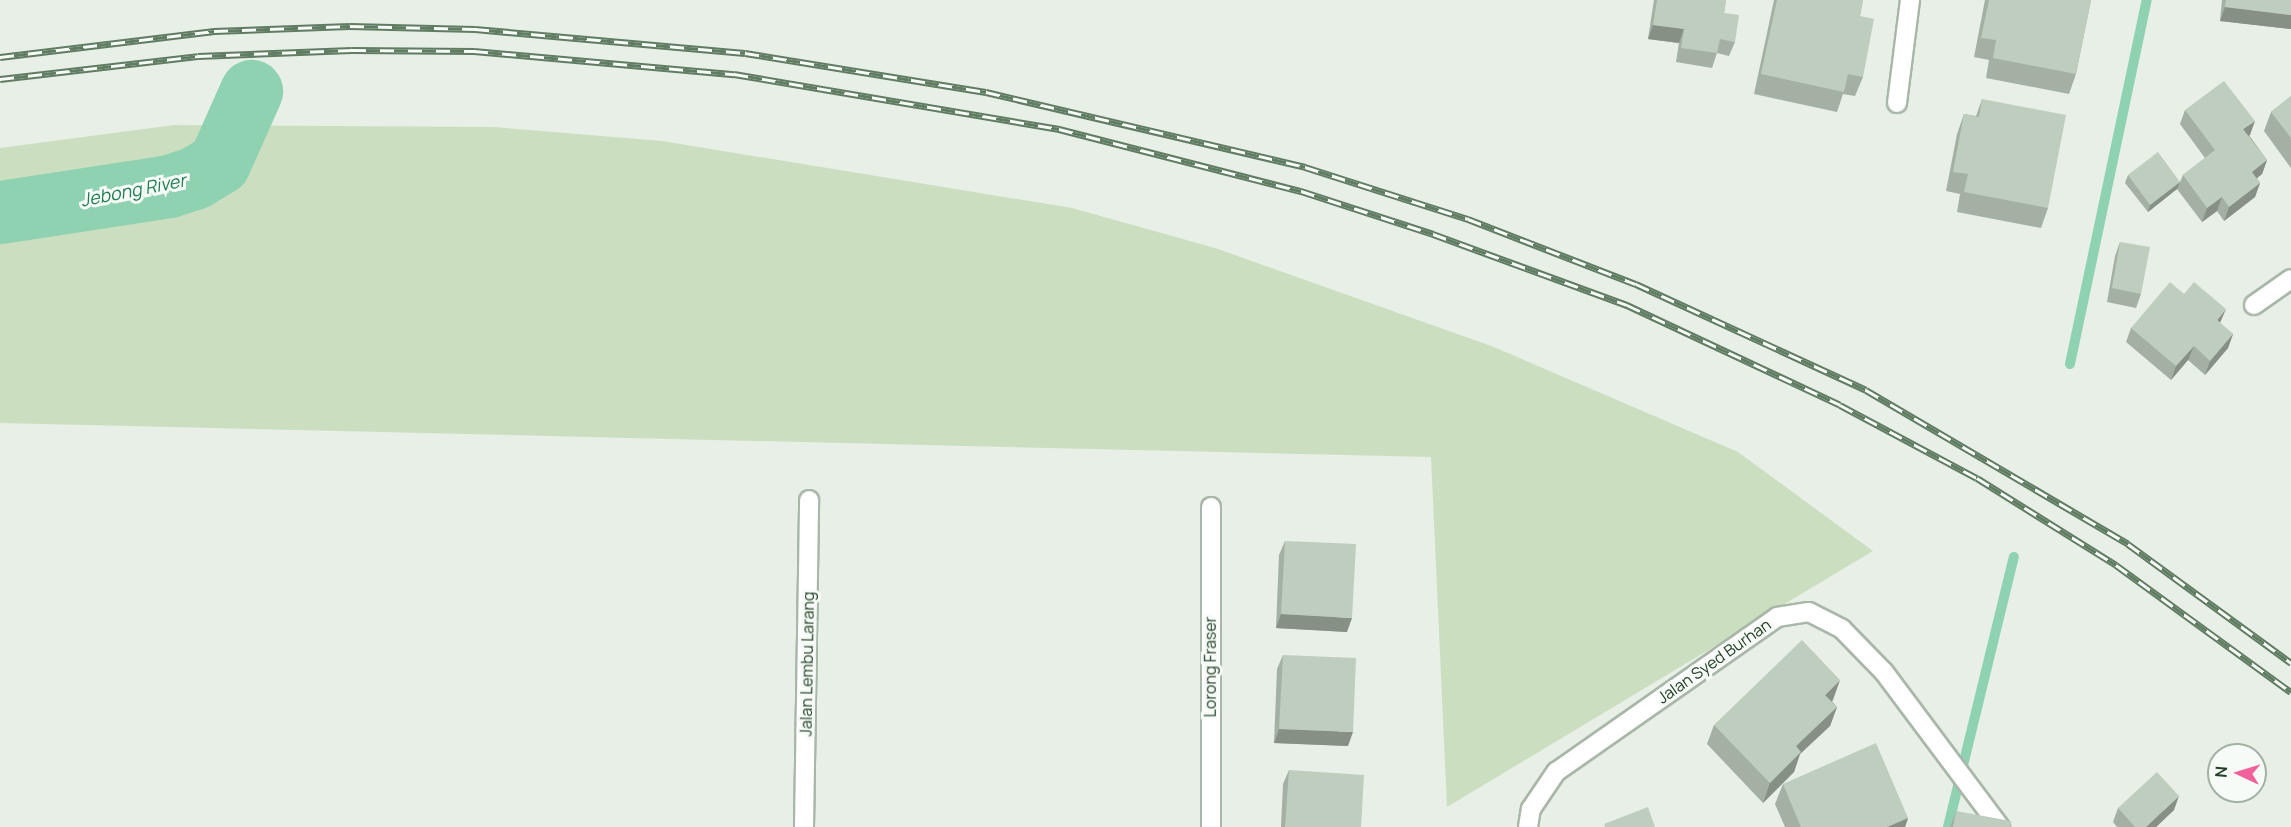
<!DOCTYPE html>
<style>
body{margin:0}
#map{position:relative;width:2291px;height:827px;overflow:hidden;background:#e7efe6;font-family:Manrope,sans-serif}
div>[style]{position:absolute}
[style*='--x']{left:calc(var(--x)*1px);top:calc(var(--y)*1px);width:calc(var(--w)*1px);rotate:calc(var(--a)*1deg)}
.green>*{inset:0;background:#cbdfc0}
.stream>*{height:10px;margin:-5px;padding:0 5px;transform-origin:5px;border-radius:5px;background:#8fd2b1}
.river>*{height:63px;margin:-31.5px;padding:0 31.5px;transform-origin:31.5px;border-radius:31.5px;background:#8fd2b1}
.roads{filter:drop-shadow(2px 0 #a9b7a9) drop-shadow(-2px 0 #a9b7a9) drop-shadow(0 2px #a9b7a9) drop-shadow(0 -2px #a9b7a9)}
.street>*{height:18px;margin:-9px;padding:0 9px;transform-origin:9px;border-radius:9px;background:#fff}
.rail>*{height:7px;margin-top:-3.5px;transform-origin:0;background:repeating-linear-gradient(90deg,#f7fbf7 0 14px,#607c62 0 28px);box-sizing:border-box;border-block:2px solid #607c62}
.wall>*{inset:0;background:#a4b0a3}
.shaded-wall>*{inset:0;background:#869085}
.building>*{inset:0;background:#bfcdbe}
span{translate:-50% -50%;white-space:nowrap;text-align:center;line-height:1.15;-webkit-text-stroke:6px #f7fbf7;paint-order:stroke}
.street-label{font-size:16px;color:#254127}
.water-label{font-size:18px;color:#1e7e50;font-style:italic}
.north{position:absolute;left:2207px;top:743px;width:60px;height:60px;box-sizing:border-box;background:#f7fbf7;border:2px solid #a3b1a4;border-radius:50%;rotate:274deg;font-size:16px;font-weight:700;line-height:24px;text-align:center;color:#254127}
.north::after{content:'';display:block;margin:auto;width:21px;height:27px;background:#f1629b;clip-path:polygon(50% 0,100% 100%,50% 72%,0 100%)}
</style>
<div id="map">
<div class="green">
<i style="clip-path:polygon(174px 125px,494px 127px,662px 141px,1072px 208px,1215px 248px,1494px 347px,1738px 452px,1873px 551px,1447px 807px,1431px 457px,0 423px,0 148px)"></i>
</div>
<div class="stream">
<i style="--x:2070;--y:364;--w:372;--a:-78.1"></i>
<i style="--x:1948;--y:827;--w:278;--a:-76.3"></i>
</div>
<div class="river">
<i style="--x:0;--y:212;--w:171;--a:-8.7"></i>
<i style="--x:169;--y:186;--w:26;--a:-18"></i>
<i style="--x:194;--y:178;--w:29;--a:-31"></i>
<i style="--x:219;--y:163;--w:79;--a:-66"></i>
</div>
<div class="roads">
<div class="street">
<i style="--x:1897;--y:103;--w:104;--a:-82.8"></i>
<i style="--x:2254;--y:305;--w:45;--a:-35.1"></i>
<i style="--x:1211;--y:507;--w:320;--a:90"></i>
<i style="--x:804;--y:827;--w:327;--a:-89.1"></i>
<i style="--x:1528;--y:827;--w:18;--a:-81"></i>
<i style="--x:1531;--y:809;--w:45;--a:-56"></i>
<i style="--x:1556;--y:772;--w:270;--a:-35"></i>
<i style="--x:1777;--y:617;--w:32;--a:-9"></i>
<i style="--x:1809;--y:612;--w:37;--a:27"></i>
<i style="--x:1842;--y:629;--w:60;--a:45.7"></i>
<i style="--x:1884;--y:672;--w:194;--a:53.2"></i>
</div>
</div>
<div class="rail">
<i style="--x:0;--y:57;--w:216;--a:-6.9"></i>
<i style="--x:214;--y:31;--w:136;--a:-2.1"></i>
<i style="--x:350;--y:26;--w:125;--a:1.4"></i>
<i style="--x:475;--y:29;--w:271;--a:5.1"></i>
<i style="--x:745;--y:53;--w:244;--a:9.2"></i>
<i style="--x:986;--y:92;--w:328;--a:13.2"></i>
<i style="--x:1305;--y:167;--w:171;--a:17.7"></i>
<i style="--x:1468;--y:219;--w:180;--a:21.2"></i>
<i style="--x:1636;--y:284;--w:253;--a:24.7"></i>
<i style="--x:1866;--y:390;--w:304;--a:30.4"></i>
<i style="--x:2128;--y:544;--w:202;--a:36.1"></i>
<i style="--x:0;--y:79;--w:199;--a:-6.6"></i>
<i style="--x:198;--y:56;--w:154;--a:-2.2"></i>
<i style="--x:352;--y:50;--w:122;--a:0.5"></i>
<i style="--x:474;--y:51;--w:261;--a:5.1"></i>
<i style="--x:734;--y:74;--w:330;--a:9.6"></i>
<i style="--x:1059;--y:129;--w:250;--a:14.4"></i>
<i style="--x:1301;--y:191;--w:139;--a:18"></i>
<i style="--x:1433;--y:234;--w:207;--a:20.1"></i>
<i style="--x:1627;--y:305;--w:235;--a:25.1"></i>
<i style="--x:1840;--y:405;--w:155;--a:28.1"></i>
<i style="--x:1977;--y:478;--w:164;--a:32"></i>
<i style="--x:2116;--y:565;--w:216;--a:36"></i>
</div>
<div class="wall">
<i style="clip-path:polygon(1654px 0,1726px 0,1724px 13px,1735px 42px,1729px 56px,1717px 53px,1712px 68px,1676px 62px,1679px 43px,1648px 39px)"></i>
<i style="clip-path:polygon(1774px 0,1863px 0,1860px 16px,1863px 77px,1855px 96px,1843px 94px,1837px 112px,1754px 94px)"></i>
<i style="clip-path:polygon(1985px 0,2091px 0,2076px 74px,2069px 94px,1986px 78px,1989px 60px,1974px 57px)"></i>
<i style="clip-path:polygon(2222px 0,2291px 0,2291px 29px,2220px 21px)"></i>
<i style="clip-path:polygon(2291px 96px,2291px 168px,2264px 131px,2271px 112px)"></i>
<i style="clip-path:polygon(1982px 99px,2048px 208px,2041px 228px,1957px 212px,1960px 194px,1946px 191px,1957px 134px,1964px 114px,1976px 116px)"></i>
<i style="clip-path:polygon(2185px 110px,2250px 135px,2249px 135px,2267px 160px,2262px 174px,2257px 178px,2260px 183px,2255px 197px,2224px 221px,2217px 211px,2202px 222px,2177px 189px,2148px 212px,2125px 183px,2128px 175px,2180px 182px,2183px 175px,2205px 158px,2180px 124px)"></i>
<i style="clip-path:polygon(2120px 242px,2141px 294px,2136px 308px,2107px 302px,2115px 256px)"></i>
<i style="clip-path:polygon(2184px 294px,2233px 334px,2228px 348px,2205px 375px,2188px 360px,2171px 380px,2126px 342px,2131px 328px)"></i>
<i style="clip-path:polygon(1285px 541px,1347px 632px,1276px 628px,1279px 555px)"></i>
<i style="clip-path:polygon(1283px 655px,1348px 746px,1274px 743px,1277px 669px)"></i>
<i style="clip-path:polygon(1833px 700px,1832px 701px,1837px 707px,1830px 726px,1800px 754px,1794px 772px,1763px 803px,1707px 744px,1714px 725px)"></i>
<i style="clip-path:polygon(1289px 770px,1361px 827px,1281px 827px,1283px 784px)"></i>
<i style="clip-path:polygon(1783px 784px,1908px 818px,1905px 827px,1785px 827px,1775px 804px)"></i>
<i style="clip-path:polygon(2118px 808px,2174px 810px,2156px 827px,2117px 827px,2113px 822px)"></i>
<i style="clip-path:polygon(1956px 811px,2010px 827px,1950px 827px)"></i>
</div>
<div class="shaded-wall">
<i style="clip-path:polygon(2225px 7px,2291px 15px,2291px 29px,2220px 21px)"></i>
<i style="clip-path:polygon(1653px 25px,1684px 29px,1679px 43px,1648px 39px)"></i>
<i style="clip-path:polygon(2255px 121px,2250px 135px,2238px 143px,2243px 129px)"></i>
<i style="clip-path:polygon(2267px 160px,2262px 174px,2247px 186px,2252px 172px)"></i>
<i style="clip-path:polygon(2180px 182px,2177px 189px,2148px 212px,2150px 205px)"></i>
<i style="clip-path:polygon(2260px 183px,2255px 197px,2224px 221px,2229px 207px)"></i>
<i style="clip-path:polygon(2222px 197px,2217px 211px,2202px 222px,2207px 208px)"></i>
<i style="clip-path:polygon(2226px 309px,2220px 323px,2217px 320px)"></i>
<i style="clip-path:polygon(2233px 334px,2228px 348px,2205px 375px,2210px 361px)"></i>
<i style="clip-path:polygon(2194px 346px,2188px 360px,2171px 380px,2176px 366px)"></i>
<i style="clip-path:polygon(1281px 614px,1352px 618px,1347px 632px,1276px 628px)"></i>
<i style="clip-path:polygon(1840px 680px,1833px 700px,1818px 714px,1825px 695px)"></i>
<i style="clip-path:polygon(1837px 707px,1830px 726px,1800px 754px,1794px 772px,1763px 803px,1770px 783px,1796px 746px)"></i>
<i style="clip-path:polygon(1279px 729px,1353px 732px,1348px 746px,1274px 743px)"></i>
<i style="clip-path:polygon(2179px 796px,2174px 810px,2156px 827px,2146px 827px)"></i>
<i style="clip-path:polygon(1908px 818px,1905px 827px,1887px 827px)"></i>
</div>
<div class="building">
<i style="clip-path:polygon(1657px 0,1726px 0,1724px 13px,1739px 15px,1735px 42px,1720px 39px,1717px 53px,1681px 48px,1684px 29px,1653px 25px)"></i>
<i style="clip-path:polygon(1777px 0,1863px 0,1860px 16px,1874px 19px,1863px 77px,1848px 74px,1844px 92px,1761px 74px)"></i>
<i style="clip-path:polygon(1989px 0,2091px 0,2076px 74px,1993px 58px,1996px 40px,1981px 38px)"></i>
<i style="clip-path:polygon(2226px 0,2291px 0,2291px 15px,2225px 7px)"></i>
<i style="clip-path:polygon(2224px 81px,2255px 121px,2243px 129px,2267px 160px,2252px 172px,2260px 183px,2229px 207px,2222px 197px,2207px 208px,2183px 175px,2215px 150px,2185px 110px)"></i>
<i style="clip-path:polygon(2291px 96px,2291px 138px,2271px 112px)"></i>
<i style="clip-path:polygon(1982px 99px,2066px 115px,2048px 208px,1964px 192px,1968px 174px,1953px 172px,1964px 114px,1979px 117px)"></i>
<i style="clip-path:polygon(2158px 152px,2180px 182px,2150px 205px,2128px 175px)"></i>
<i style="clip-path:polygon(2120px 242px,2150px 247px,2141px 294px,2112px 288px)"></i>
<i style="clip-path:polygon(2170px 282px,2184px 294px,2194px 282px,2226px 309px,2217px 320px,2233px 334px,2210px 361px,2194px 346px,2176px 366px,2131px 328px)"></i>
<i style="clip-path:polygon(1285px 541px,1356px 544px,1352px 618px,1281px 614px)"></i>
<i style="clip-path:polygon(1802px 640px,1840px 680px,1825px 695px,1837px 707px,1796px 746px,1801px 752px,1770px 783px,1714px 725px)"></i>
<i style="clip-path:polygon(1283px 655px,1356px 658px,1353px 732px,1279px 729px)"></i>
<i style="clip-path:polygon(1876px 743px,1908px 818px,1887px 827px,1801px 827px,1783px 784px)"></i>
<i style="clip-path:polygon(1289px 770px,1364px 775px,1361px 827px,1285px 827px)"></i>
<i style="clip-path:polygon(2157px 772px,2179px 796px,2146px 827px,2135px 827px,2118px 808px)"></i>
<i style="clip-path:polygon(1648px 807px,1655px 827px,1605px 827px,1604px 824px)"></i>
<i style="clip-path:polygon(1956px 811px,2011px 821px,2010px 827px,1953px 827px)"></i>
</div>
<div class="street-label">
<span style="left:1714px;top:661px;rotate:-35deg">Jalan Syed Burhan</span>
<span style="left:807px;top:664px;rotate:-89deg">Jalan Lembu Larang</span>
<span style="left:1210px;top:667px;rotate:-90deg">Lorong Fraser</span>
</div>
<div class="water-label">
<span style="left:133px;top:190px;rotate:-11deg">Jebong River</span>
</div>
<div class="north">N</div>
</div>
